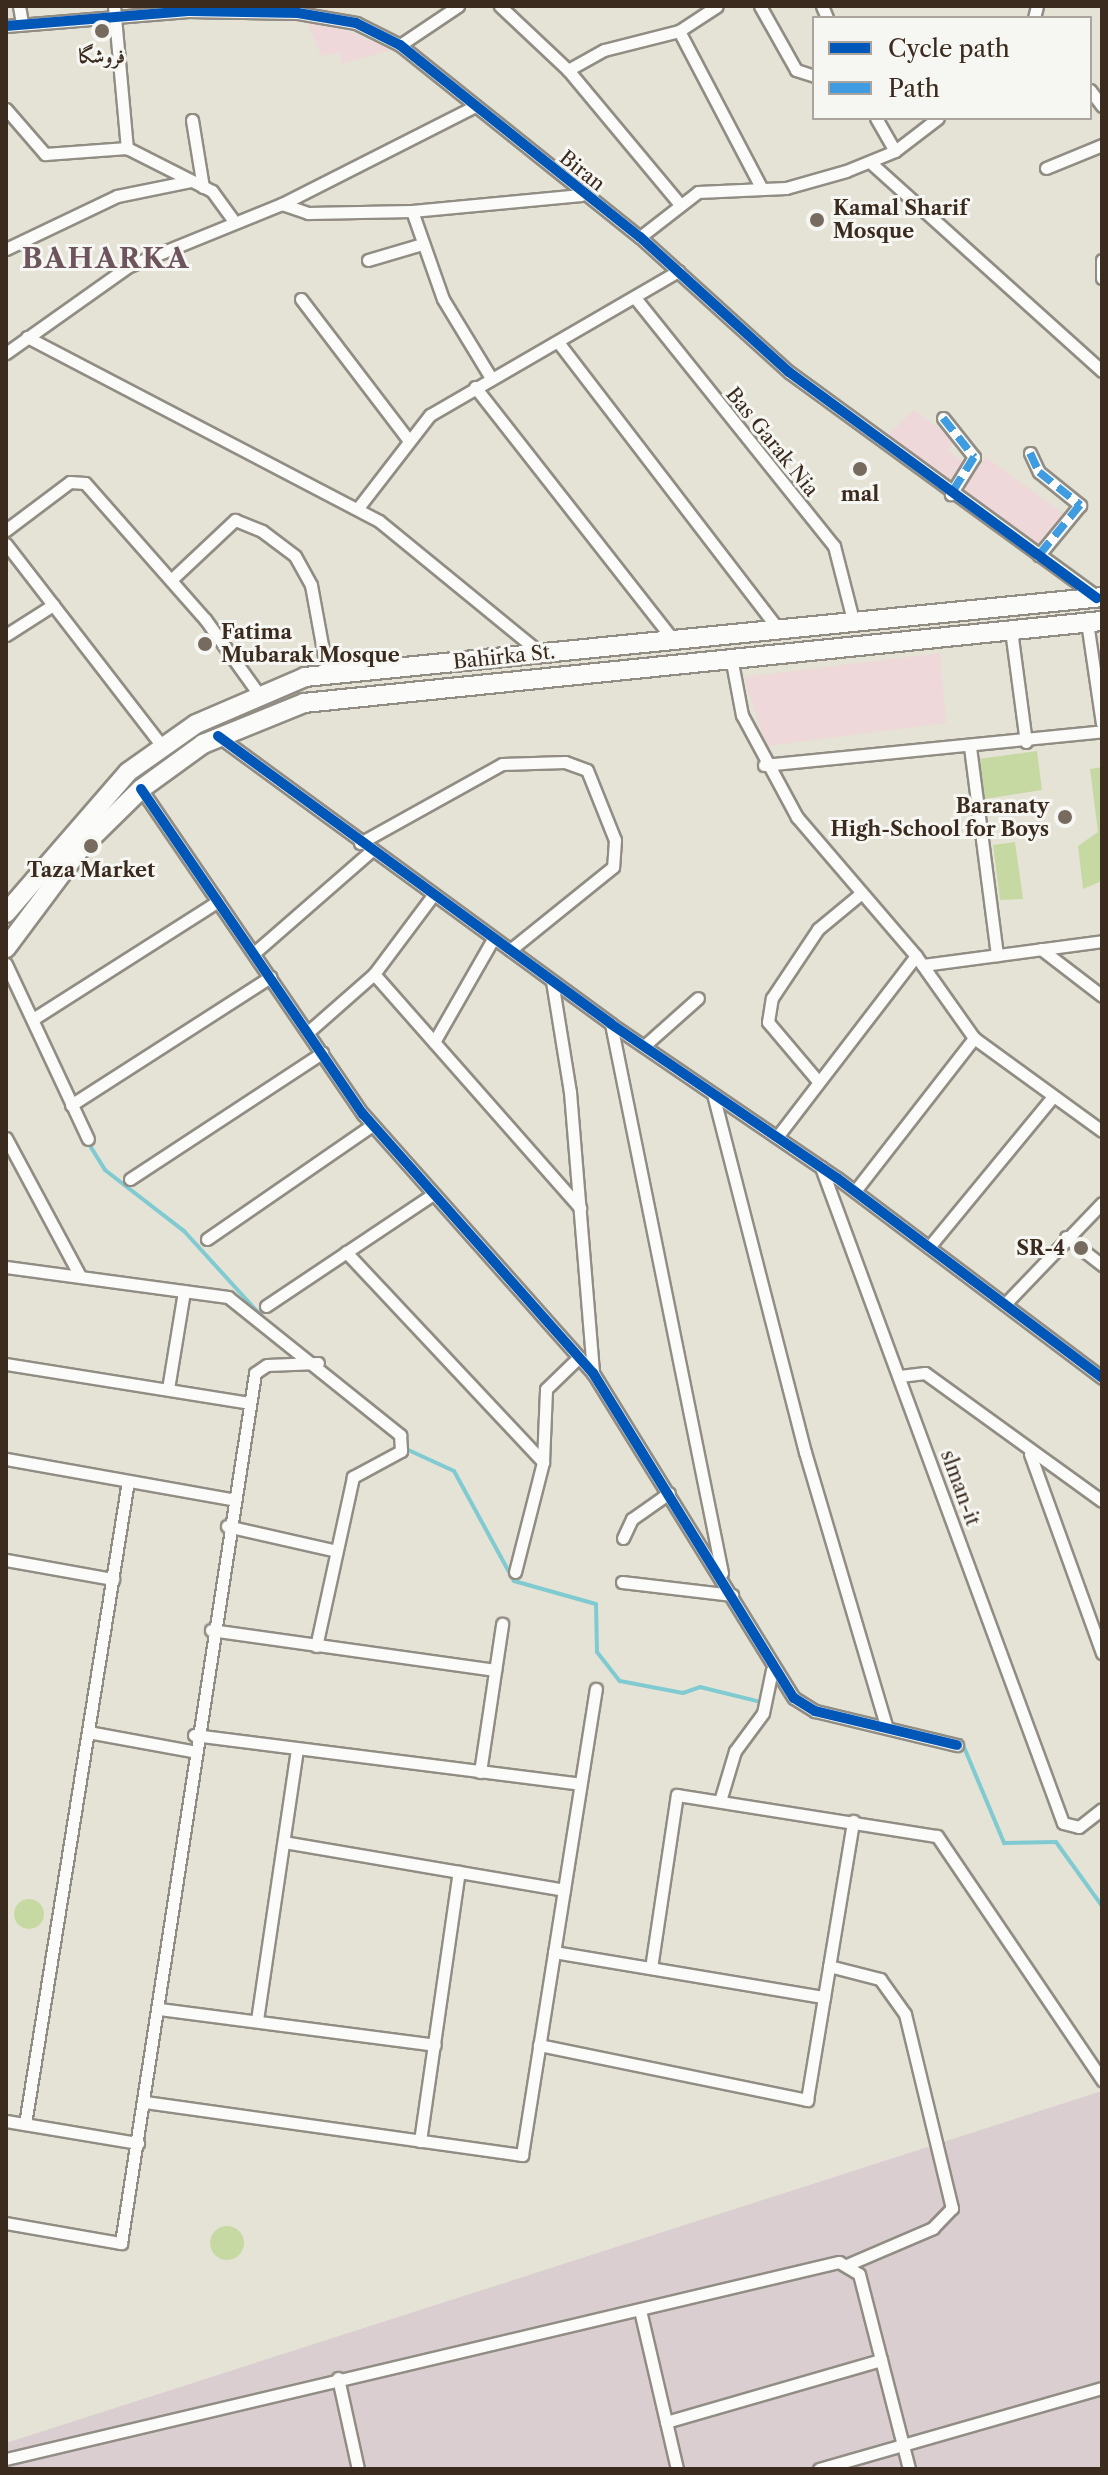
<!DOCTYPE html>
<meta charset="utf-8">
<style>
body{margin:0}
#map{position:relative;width:1108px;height:2475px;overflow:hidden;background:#e5e3d5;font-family:"Libre Caslon Text",Amiri,serif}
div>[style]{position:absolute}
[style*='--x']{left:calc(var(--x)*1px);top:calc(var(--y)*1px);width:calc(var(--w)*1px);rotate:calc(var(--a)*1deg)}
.built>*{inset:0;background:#eed8d9}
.industrial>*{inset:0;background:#daced0}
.green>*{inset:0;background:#c7d9a2}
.round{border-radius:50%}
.stream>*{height:4px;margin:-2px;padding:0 2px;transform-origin:2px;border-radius:2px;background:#80cad1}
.roads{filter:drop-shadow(2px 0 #918d84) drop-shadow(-2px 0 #918d84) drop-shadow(0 2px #918d84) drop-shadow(0 -2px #918d84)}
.street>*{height:11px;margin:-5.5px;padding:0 5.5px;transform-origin:5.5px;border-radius:5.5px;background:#fbfbf9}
.primary>*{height:18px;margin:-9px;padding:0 9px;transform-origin:9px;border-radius:9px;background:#fbfbf9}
.quiet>*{height:8px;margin-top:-4px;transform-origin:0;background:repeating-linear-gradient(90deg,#3f9ce0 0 16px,transparent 0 24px)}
.cycleway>*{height:10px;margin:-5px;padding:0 5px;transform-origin:5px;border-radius:5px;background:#0057b8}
.dots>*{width:22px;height:22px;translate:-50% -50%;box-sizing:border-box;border:4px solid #f6f6f2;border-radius:50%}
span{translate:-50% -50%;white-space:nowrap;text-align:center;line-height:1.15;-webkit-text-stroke:6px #f6f6f2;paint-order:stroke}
.poi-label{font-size:20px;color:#3b2a1e;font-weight:700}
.left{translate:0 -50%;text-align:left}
.right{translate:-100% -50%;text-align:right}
.street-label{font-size:20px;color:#3b2a1e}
.district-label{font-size:28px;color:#6e555d;font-weight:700;letter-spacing:2px}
.frame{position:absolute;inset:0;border:8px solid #3b2a1e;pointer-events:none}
.legend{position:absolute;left:812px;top:16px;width:280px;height:104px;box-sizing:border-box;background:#f6f6f2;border:2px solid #aba49d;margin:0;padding:10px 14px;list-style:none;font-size:24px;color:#3b2a1e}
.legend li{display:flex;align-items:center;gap:16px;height:40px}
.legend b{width:40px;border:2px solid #aba49d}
</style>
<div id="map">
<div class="built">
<i style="clip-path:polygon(308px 23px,348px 31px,390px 50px,342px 64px,339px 53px,321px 56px)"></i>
<i style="clip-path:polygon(914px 410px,955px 440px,947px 450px,969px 466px,954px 485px,887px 436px)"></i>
<i style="clip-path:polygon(986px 457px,1064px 514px,1040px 548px,961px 490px)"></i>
<i style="clip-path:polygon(940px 653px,946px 723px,766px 746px,744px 677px)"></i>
</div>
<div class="industrial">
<i style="clip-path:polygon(1102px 2091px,1102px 2469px,6px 2469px,6px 2443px)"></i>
</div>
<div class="green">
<i style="clip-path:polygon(1037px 751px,1042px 790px,985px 799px,979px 759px)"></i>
<i style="clip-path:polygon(1102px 767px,1102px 881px,1083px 889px,1078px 846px,1098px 832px,1090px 769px)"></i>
<i style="clip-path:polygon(1015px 842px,1023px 899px,1000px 900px,993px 845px)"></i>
<i class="round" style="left:14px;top:1899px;width:30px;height:30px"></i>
<i class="round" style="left:210px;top:2226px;width:34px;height:34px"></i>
</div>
<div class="stream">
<i style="--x:87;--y:1141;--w:34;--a:58"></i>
<i style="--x:105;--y:1170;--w:100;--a:37.7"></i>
<i style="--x:184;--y:1231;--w:120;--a:47.7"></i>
<i style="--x:404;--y:1448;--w:55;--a:24.7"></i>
<i style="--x:454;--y:1471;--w:125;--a:61.4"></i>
<i style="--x:514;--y:1581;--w:85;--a:15.7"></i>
<i style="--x:596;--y:1604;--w:48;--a:88.8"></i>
<i style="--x:597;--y:1652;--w:37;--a:52"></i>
<i style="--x:620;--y:1681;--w:64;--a:10.8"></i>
<i style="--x:683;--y:1693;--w:18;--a:-19"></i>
<i style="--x:700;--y:1687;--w:59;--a:13.8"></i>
<i style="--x:961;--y:1740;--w:112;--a:67.3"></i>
<i style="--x:1004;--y:1843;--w:52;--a:-1.1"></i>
<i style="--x:1056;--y:1842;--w:79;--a:54.3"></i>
</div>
<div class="roads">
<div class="street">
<i style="--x:19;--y:6;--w:17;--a:80"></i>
<i style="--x:114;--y:6;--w:143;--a:84.8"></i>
<i style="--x:500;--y:6;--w:93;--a:43.3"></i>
<i style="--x:568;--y:70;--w:173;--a:50.2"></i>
<i style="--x:760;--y:6;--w:73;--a:60.6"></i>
<i style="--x:796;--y:70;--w:19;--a:18"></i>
<i style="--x:822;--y:6;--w:13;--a:67"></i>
<i style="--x:1034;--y:18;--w:12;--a:-76"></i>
<i style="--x:6;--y:26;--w:183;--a:-4.7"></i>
<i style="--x:188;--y:11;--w:110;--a:1"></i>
<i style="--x:298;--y:13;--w:59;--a:9.8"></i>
<i style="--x:356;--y:23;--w:49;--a:26.6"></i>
<i style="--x:400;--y:45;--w:307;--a:38.7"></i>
<i style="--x:640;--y:237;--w:201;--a:42.2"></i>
<i style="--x:789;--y:372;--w:381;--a:36.1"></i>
<i style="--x:679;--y:31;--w:178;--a:62.3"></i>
<i style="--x:400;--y:45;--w:70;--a:-33.9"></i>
<i style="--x:568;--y:70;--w:41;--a:-29.1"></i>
<i style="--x:604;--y:50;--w:77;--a:-14.2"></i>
<i style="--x:679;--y:31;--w:45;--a:-33.3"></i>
<i style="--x:1090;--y:90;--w:20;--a:53"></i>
<i style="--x:6;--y:109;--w:60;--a:49.1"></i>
<i style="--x:45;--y:154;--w:82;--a:-4.2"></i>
<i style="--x:127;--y:148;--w:95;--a:26.8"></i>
<i style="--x:212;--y:191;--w:34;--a:54"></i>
<i style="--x:876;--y:118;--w:38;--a:60"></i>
<i style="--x:192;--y:120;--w:68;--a:80.7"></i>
<i style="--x:871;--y:163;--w:311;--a:42"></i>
<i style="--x:1046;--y:168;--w:61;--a:-22.3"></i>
<i style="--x:282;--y:204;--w:28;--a:19"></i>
<i style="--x:308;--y:213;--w:104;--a:-1.1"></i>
<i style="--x:412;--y:211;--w:170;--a:-5.4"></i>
<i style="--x:412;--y:211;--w:93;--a:70.6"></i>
<i style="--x:443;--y:299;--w:92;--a:58.7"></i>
<i style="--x:640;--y:237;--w:73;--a:-37.8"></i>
<i style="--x:698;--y:192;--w:88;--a:-2.6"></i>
<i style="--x:786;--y:188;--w:62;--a:-15.8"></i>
<i style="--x:846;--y:171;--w:53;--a:-22.2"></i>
<i style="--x:895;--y:151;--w:54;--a:-37.5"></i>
<i style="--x:6;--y:249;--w:123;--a:-25.5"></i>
<i style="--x:117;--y:196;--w:76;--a:-11.5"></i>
<i style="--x:368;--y:260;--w:53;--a:-16.4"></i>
<i style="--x:1102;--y:260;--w:18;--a:90"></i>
<i style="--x:301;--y:299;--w:175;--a:52.7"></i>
<i style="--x:636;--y:299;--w:317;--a:51.3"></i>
<i style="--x:834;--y:546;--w:76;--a:75.6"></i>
<i style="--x:27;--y:337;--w:397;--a:27.6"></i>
<i style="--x:379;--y:521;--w:207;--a:39.3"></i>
<i style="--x:558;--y:342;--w:359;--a:52.5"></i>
<i style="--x:6;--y:353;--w:151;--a:-35.3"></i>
<i style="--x:129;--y:266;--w:165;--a:-22.1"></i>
<i style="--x:282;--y:204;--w:216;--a:-26.9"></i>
<i style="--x:475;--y:387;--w:319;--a:51.9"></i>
<i style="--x:943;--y:418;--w:50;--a:51.5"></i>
<i style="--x:974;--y:457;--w:44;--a:121.9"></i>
<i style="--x:1030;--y:453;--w:21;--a:65"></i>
<i style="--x:1039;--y:472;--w:53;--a:38.8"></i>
<i style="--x:1080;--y:505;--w:65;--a:129.4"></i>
<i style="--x:358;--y:508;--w:118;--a:-52.3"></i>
<i style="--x:430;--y:415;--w:287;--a:-30.1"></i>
<i style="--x:6;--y:530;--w:80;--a:-36.9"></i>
<i style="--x:70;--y:482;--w:15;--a:4"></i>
<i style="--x:85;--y:483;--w:181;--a:48.6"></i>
<i style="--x:205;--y:619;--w:91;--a:54.4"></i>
<i style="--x:6;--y:544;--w:255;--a:52.3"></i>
<i style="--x:171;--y:580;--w:88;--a:-43.2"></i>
<i style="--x:235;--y:520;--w:29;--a:22"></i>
<i style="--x:262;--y:531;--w:41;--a:37.1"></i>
<i style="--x:295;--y:556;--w:33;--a:61"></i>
<i style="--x:311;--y:585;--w:88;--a:79.6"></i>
<i style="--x:1087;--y:622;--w:102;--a:81.6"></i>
<i style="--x:1011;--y:630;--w:113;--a:82.4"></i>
<i style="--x:6;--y:635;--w:56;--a:-32.6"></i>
<i style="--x:731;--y:657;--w:59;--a:79.3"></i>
<i style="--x:742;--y:715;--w:116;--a:61.7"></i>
<i style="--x:797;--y:817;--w:183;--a:49.4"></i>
<i style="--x:916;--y:956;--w:100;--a:54.7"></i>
<i style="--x:974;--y:1038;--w:158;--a:36"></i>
<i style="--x:218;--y:736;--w:487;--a:36.2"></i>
<i style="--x:611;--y:1024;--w:273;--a:34.3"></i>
<i style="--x:837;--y:1178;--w:332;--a:37"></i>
<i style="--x:970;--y:747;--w:210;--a:82.6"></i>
<i style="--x:764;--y:765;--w:340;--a:-5.7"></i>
<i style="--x:141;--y:789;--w:394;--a:55.7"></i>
<i style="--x:363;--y:1114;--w:346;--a:48.4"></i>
<i style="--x:593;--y:1373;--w:382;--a:58.3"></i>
<i style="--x:794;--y:1698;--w:25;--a:32"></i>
<i style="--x:815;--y:1711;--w:146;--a:13.5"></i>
<i style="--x:360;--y:843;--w:162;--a:-29.1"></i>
<i style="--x:502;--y:764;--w:63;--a:-1.8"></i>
<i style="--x:565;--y:762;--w:23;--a:20"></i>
<i style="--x:587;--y:770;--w:75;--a:68.2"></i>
<i style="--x:615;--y:840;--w:27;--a:94"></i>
<i style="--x:613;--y:867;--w:132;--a:141.1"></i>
<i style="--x:1041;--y:949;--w:77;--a:37.6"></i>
<i style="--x:254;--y:953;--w:155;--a:-41.1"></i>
<i style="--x:6;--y:964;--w:193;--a:64.9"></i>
<i style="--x:923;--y:965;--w:181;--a:-7.6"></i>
<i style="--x:374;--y:974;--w:312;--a:48.6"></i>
<i style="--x:552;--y:981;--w:112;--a:80.8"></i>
<i style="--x:570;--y:1092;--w:282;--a:85.3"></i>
<i style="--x:33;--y:1019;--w:219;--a:-32.5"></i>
<i style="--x:611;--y:1024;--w:560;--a:78.57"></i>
<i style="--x:308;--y:1032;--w:88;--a:-41.3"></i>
<i style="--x:374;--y:974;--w:99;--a:-53.2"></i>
<i style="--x:434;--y:1042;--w:119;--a:-60.2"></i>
<i style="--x:644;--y:1046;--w:72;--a:-41.6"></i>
<i style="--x:817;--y:1080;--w:76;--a:-130.2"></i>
<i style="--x:768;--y:1022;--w:24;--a:-81"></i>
<i style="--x:772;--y:998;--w:83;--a:-56.3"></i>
<i style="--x:818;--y:929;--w:53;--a:-39.7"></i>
<i style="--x:713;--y:1094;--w:370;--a:75.6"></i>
<i style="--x:805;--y:1452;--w:285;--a:73.5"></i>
<i style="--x:71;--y:1105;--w:237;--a:-32.7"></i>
<i style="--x:777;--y:1137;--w:228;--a:-52.5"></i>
<i style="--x:6;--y:1138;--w:157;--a:61.8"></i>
<i style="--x:821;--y:1167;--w:699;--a:69.75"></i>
<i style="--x:1063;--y:1823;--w:16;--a:14"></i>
<i style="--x:1079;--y:1827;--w:29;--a:-38"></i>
<i style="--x:130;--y:1179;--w:230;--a:-33.3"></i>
<i style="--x:855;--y:1191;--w:194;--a:-52.1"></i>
<i style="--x:1066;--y:1237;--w:46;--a:37.9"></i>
<i style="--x:207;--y:1239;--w:201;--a:-34.6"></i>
<i style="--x:929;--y:1247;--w:193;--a:-50.5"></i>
<i style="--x:346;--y:1252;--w:288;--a:46.8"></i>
<i style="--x:6;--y:1267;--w:224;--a:7.7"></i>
<i style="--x:228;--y:1297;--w:221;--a:38.7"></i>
<i style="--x:400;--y:1435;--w:16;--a:86"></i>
<i style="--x:401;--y:1451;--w:55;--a:151.6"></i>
<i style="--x:353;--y:1477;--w:173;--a:102.3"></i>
<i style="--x:1005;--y:1304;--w:140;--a:-46.2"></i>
<i style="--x:266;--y:1306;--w:200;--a:-33.8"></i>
<i style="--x:6;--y:1364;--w:247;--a:9.1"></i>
<i style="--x:900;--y:1376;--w:25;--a:-7"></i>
<i style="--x:925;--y:1373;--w:218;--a:35.9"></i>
<i style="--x:168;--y:1389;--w:99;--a:-80.7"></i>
<i style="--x:1030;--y:1454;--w:212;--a:70.1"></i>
<i style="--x:6;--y:1459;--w:229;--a:10.1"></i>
<i style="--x:227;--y:1526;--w:109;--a:12.8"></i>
<i style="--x:623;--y:1538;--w:21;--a:-65"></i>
<i style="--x:632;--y:1519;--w:45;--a:-35.1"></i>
<i style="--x:6;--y:1560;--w:109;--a:10.1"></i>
<i style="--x:515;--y:1572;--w:114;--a:-75.7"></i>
<i style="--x:543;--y:1462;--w:73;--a:-87.6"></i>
<i style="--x:546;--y:1389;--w:46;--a:-44.1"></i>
<i style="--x:622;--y:1582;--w:111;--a:6.7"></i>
<i style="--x:211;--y:1630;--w:287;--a:8"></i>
<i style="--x:88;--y:1732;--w:106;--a:10.4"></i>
<i style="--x:194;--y:1735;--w:389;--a:7.2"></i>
<i style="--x:480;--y:1772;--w:150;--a:-81.5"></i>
<i style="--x:720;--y:1801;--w:52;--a:-73.3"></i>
<i style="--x:735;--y:1751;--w:47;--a:-53.6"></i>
<i style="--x:763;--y:1713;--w:44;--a:-78.2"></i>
<i style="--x:284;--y:1842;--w:284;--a:9.7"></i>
<i style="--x:554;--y:1952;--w:274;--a:9.5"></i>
<i style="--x:829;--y:1966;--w:53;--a:14.3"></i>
<i style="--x:880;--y:1979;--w:43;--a:54.5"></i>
<i style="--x:905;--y:2014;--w:200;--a:76.4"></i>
<i style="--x:952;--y:2208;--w:28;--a:134"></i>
<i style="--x:933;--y:2228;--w:91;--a:156.8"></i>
<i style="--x:651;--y:1968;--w:175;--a:-81.5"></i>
<i style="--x:677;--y:1795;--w:263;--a:9"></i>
<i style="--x:937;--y:1836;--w:295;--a:55.9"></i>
<i style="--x:159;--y:2009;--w:278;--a:7.4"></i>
<i style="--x:257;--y:2020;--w:273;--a:-81.6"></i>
<i style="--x:539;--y:2045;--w:274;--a:11.6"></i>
<i style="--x:807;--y:2100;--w:283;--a:-80.6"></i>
<i style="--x:145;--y:2102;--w:381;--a:8"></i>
<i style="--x:522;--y:2155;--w:472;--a:-81"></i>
<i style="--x:6;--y:2121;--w:134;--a:9.5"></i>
<i style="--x:25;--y:2124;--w:651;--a:-80.9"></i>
<i style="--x:420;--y:2141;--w:272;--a:-81.8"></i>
<i style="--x:6;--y:2223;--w:117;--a:9.9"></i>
<i style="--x:121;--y:2243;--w:880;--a:-81.24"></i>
<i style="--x:255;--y:1373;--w:14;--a:-34"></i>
<i style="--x:267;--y:1365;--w:51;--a:-2.2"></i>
<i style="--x:640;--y:2310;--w:163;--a:76.9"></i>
<i style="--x:338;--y:2378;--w:93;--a:77.6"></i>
<i style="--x:666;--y:2422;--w:224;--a:-16.1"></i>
<i style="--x:6;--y:2459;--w:856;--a:-13.31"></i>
<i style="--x:839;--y:2262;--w:23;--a:31"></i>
<i style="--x:859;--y:2274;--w:201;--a:75.6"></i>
<i style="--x:819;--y:2469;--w:294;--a:-16"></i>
</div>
<div class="primary">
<i style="--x:6;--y:913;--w:186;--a:-49.1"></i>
<i style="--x:128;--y:772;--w:83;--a:-35.2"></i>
<i style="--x:196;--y:724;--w:119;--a:-23.3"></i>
<i style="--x:305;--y:677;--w:801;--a:-5.73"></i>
<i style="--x:6;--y:948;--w:124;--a:-53.2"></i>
<i style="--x:80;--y:849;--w:86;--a:-44.5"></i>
<i style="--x:141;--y:789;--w:77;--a:-36"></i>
<i style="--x:203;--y:744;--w:109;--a:-22.1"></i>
<i style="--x:304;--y:703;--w:802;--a:-5.87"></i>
</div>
</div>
<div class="quiet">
<i style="--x:943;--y:418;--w:50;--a:51.5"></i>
<i style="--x:974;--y:457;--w:44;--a:121.9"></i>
<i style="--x:1030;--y:453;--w:21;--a:65"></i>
<i style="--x:1039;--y:472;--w:53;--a:38.8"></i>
<i style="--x:1080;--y:505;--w:65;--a:129.4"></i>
</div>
<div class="cycleway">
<i style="--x:6;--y:26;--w:183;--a:-4.7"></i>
<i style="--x:188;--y:11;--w:110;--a:1"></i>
<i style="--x:298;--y:13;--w:59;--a:9.8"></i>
<i style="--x:356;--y:23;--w:49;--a:26.6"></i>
<i style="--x:400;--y:45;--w:307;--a:38.7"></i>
<i style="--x:640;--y:237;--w:201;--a:42.2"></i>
<i style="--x:789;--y:372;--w:382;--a:36.3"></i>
<i style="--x:218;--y:736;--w:487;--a:36.2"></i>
<i style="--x:611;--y:1024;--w:273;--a:34.3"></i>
<i style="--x:837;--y:1178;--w:332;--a:37"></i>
<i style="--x:141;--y:789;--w:394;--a:55.7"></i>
<i style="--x:363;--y:1114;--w:346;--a:48.4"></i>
<i style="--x:593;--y:1373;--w:382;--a:58.3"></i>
<i style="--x:794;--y:1698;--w:25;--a:32"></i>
<i style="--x:815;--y:1711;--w:146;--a:13.5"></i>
</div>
<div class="dots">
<i style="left:102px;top:31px;background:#766b5e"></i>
<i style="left:817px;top:220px;background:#766b5e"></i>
<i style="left:860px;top:469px;background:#766b5e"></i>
<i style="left:205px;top:644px;background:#766b5e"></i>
<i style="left:1065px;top:817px;background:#766b5e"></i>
<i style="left:91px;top:846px;background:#766b5e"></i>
<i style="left:1081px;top:1248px;background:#766b5e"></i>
</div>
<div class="poi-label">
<span style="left:102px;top:56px">فروشگا</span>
<span class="left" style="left:833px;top:220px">Kamal Sharif<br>Mosque</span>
<span style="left:860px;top:494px">mal</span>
<span class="left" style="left:221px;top:644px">Fatima<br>Mubarak Mosque</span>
<span class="right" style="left:1049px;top:818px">Baranaty<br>High-School for Boys</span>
<span style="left:91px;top:870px">Taza Market</span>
<span class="right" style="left:1065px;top:1248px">SR-4</span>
</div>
<div class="street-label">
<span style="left:582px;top:171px;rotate:39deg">Biran</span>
<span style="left:772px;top:442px;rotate:51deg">Bas Garak Nia</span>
<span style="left:504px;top:657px;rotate:-6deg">Bahirka St.</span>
<span style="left:960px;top:1488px;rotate:70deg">slman-it</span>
</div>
<div class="district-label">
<span style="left:106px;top:258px">BAHARKA</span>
</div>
<div class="frame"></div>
<ul class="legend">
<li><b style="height:10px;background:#0057b8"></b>Cycle path</li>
<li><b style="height:10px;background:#3f9ce0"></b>Path</li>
</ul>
</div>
